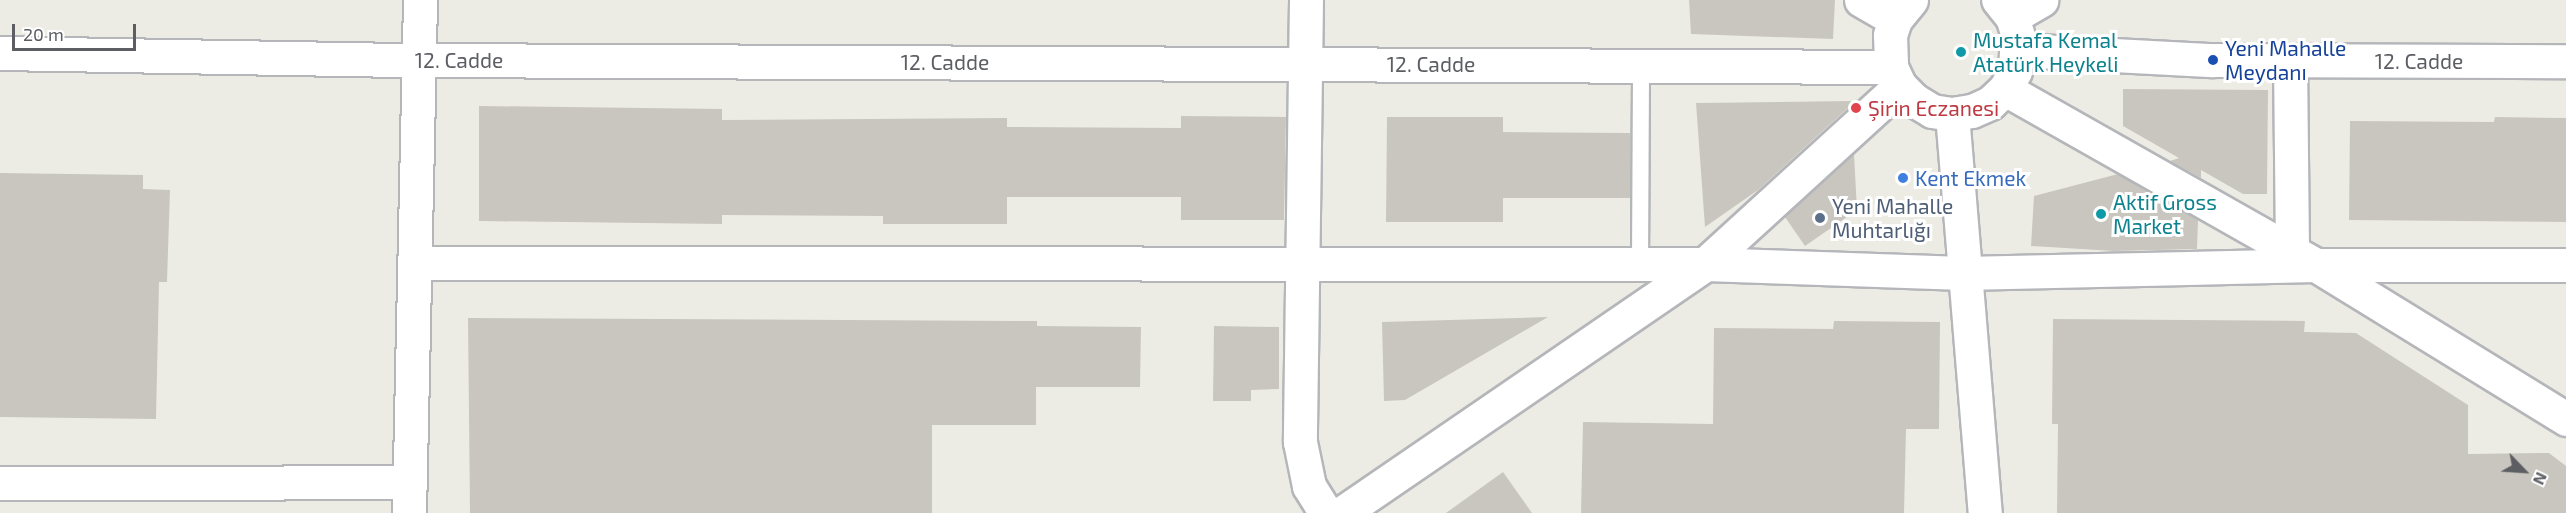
<!DOCTYPE html>
<meta charset="utf-8">
<style>
body{margin:0}
#map{position:relative;width:2566px;height:513px;overflow:hidden;background:#edece4;font-family:"Exo 2",sans-serif}
div>[style]{position:absolute}
[style*='--x']{left:calc(var(--x)*1px);top:calc(var(--y)*1px);width:calc(var(--w)*1px);rotate:calc(var(--a)*1deg)}
.building>*{inset:0;background:#c9c6c0}
.roads{filter:drop-shadow(2px 0 #b4b6ba) drop-shadow(-2px 0 #b4b6ba) drop-shadow(0 2px #b4b6ba) drop-shadow(0 -2px #b4b6ba)}
.service>*{height:16px;margin:-8px;padding:0 8px;transform-origin:8px;border-radius:8px;background:#fff}
.minor>*{height:33px;margin:-16.5px;padding:0 16.5px;transform-origin:16.5px;border-radius:16.5px;background:#fff}
.dots>*{width:16px;height:16px;translate:-50% -50%;box-sizing:border-box;border:3px solid #fff;border-radius:50%}
span{translate:-50% -50%;white-space:nowrap;text-align:center;line-height:1.15;-webkit-text-stroke:6px #fff;paint-order:stroke}
.culture-label{font-size:21px;color:#0d838f}
.left{translate:0 -50%;text-align:left}
.transit-label{font-size:21px;color:#164399}
.street-label{font-size:21px;color:#5c5e63}
.health-label{font-size:21px;color:#be3a42}
.shop-label{font-size:21px;color:#366cbe}
.service-label{font-size:21px;color:#4e5e75}
.north{position:absolute;left:2494px;top:441px;width:60px;height:60px;-webkit-text-stroke:4px #fff;paint-order:stroke;rotate:115deg;font-size:16px;font-weight:700;line-height:24px;text-align:center;color:#5c5e63}
.north::after{content:'';display:block;margin:auto;width:21px;height:27px;background:#5c5e63;clip-path:polygon(50% 0,100% 100%,50% 72%,0 100%)}
.scale{position:absolute;left:12px;top:24px;width:124px;height:27px;box-sizing:border-box;border:3px solid #5c5e63;border-top:0;padding-left:8px;font-size:18px;line-height:21px;white-space:nowrap;color:#5c5e63;-webkit-text-stroke:4px #fff;paint-order:stroke}
</style>
<div id="map">
<div class="building">
<i style="clip-path:polygon(1689px 0,1835px 0,1833px 39px,1691px 34px)"></i>
<i style="clip-path:polygon(2123px 89px,2268px 90px,2267px 194px,2243px 194px,2201px 170px,2201px 178px,2170px 161px,2179px 158px,2123px 126px)"></i>
<i style="clip-path:polygon(1851px 101px,1851px 105px,1758px 190px,1705px 227px,1696px 103px)"></i>
<i style="clip-path:polygon(479px 106px,722px 109px,722px 120px,1007px 118px,1007px 127px,1181px 128px,1181px 116px,1286px 117px,1284px 220px,1181px 220px,1181px 197px,1007px 197px,1007px 224px,883px 224px,883px 216px,722px 215px,722px 224px,479px 221px)"></i>
<i style="clip-path:polygon(1387px 117px,1503px 117px,1503px 132px,1630px 133px,1630px 198px,1503px 198px,1503px 222px,1386px 222px)"></i>
<i style="clip-path:polygon(2495px 117px,2566px 118px,2566px 222px,2349px 220px,2350px 121px,2494px 122px)"></i>
<i style="clip-path:polygon(1854px 154px,1857px 210px,1805px 246px,1785px 217px)"></i>
<i style="clip-path:polygon(0 173px,143px 175px,143px 189px,170px 190px,167px 282px,159px 282px,156px 419px,0 417px)"></i>
<i style="clip-path:polygon(2118px 174px,2198px 220px,2197px 249px,2114px 251px,2031px 246px,2034px 196px)"></i>
<i style="clip-path:polygon(1548px 317px,1405px 400px,1384px 401px,1382px 322px)"></i>
<i style="clip-path:polygon(468px 318px,1037px 321px,1037px 326px,1141px 327px,1140px 387px,1036px 387px,1036px 425px,932px 425px,932px 513px,470px 513px)"></i>
<i style="clip-path:polygon(2053px 319px,2305px 321px,2304px 332px,2356px 333px,2468px 405px,2468px 454px,2549px 453px,2566px 466px,2566px 513px,2057px 513px,2058px 424px,2052px 424px)"></i>
<i style="clip-path:polygon(1834px 321px,1940px 322px,1939px 429px,1906px 429px,1904px 513px,1581px 513px,1583px 422px,1713px 424px,1714px 328px,1833px 329px)"></i>
<i style="clip-path:polygon(1214px 326px,1279px 327px,1279px 389px,1251px 390px,1251px 401px,1213px 401px)"></i>
<i style="clip-path:polygon(1503px 472px,1532px 513px,1446px 513px)"></i>
</div>
<div class="roads">
<div class="service">
<i style="--x:1640;--y:264;--w:198;--a:-89.7"></i>
</div>
<div class="minor">
<i style="--x:1306;--y:0;--w:442;--a:90.8"></i>
<i style="--x:1300;--y:442;--w:45;--a:78.4"></i>
<i style="--x:1309;--y:486;--w:32;--a:58"></i>
<i style="--x:1861;--y:0;--w:39;--a:30"></i>
<i style="--x:1911;--y:0;--w:26;--a:129"></i>
<i style="--x:1895;--y:20;--w:16;--a:108"></i>
<i style="--x:1890;--y:35;--w:32;--a:88"></i>
<i style="--x:1891;--y:67;--w:21;--a:65"></i>
<i style="--x:1900;--y:86;--w:20;--a:45"></i>
<i style="--x:1914;--y:100;--w:21;--a:31"></i>
<i style="--x:1932;--y:111;--w:20;--a:9"></i>
<i style="--x:1952;--y:114;--w:20;--a:-9"></i>
<i style="--x:1972;--y:111;--w:20;--a:-24"></i>
<i style="--x:1990;--y:103;--w:21;--a:-43"></i>
<i style="--x:2005;--y:89;--w:21;--a:-61"></i>
<i style="--x:2015;--y:71;--w:38;--a:-87"></i>
<i style="--x:2017;--y:33;--w:17;--a:-107"></i>
<i style="--x:2012;--y:17;--w:22;--a:-129"></i>
<i style="--x:2012;--y:17;--w:34;--a:-30"></i>
<i style="--x:2019;--y:50;--w:194;--a:3"></i>
<i style="--x:2213;--y:60;--w:353;--a:0.2"></i>
<i style="--x:0;--y:53;--w:419;--a:1"></i>
<i style="--x:419;--y:60;--w:1472;--a:0.27"></i>
<i style="--x:2290;--y:60;--w:191;--a:89.4"></i>
<i style="--x:2005;--y:89;--w:357;--a:29.5"></i>
<i style="--x:2316;--y:265;--w:294;--a:31.6"></i>
<i style="--x:1952;--y:114;--w:400;--a:85.3"></i>
<i style="--x:415;--y:263;--w:1290;--a:0.04"></i>
<i style="--x:1705;--y:264;--w:258;--a:2"></i>
<i style="--x:1963;--y:273;--w:353;--a:-1.3"></i>
<i style="--x:2316;--y:265;--w:250;--a:0"></i>
<i style="--x:0;--y:483;--w:410;--a:-0.1"></i>
<i style="--x:409;--y:513;--w:513;--a:-88.77"></i>
<i style="--x:1342;--y:513;--w:440;--a:-34.4"></i>
<i style="--x:1705;--y:264;--w:264;--a:-42.4"></i>
</div>
</div>
<div class="dots">
<i style="left:1961px;top:52px;background:#0f9aa8"></i>
<i style="left:2213px;top:60px;background:#1a4fb4"></i>
<i style="left:1856px;top:108px;background:#e0444e"></i>
<i style="left:1903px;top:178px;background:#3f7fe0"></i>
<i style="left:2101px;top:214px;background:#0f9aa8"></i>
<i style="left:1820px;top:218px;background:#5c6f8a"></i>
</div>
<div class="culture-label">
<span class="left" style="left:1973px;top:52px">Mustafa Kemal<br>Atatürk Heykeli</span>
<span class="left" style="left:2113px;top:214px">Aktif Gross<br>Market</span>
</div>
<div class="transit-label">
<span class="left" style="left:2225px;top:60px">Yeni Mahalle<br>Meydanı</span>
</div>
<div class="street-label">
<span style="left:459px;top:60px">12. Cadde</span>
<span style="left:2419px;top:61px">12. Cadde</span>
<span style="left:945px;top:62px">12. Cadde</span>
<span style="left:1431px;top:64px">12. Cadde</span>
</div>
<div class="health-label">
<span class="left" style="left:1868px;top:108px">Şirin Eczanesi</span>
</div>
<div class="shop-label">
<span class="left" style="left:1915px;top:178px">Kent Ekmek</span>
</div>
<div class="service-label">
<span class="left" style="left:1832px;top:218px">Yeni Mahalle<br>Muhtarlığı</span>
</div>
<div class="north">N</div>
<div class="scale">20 m</div>
</div>
